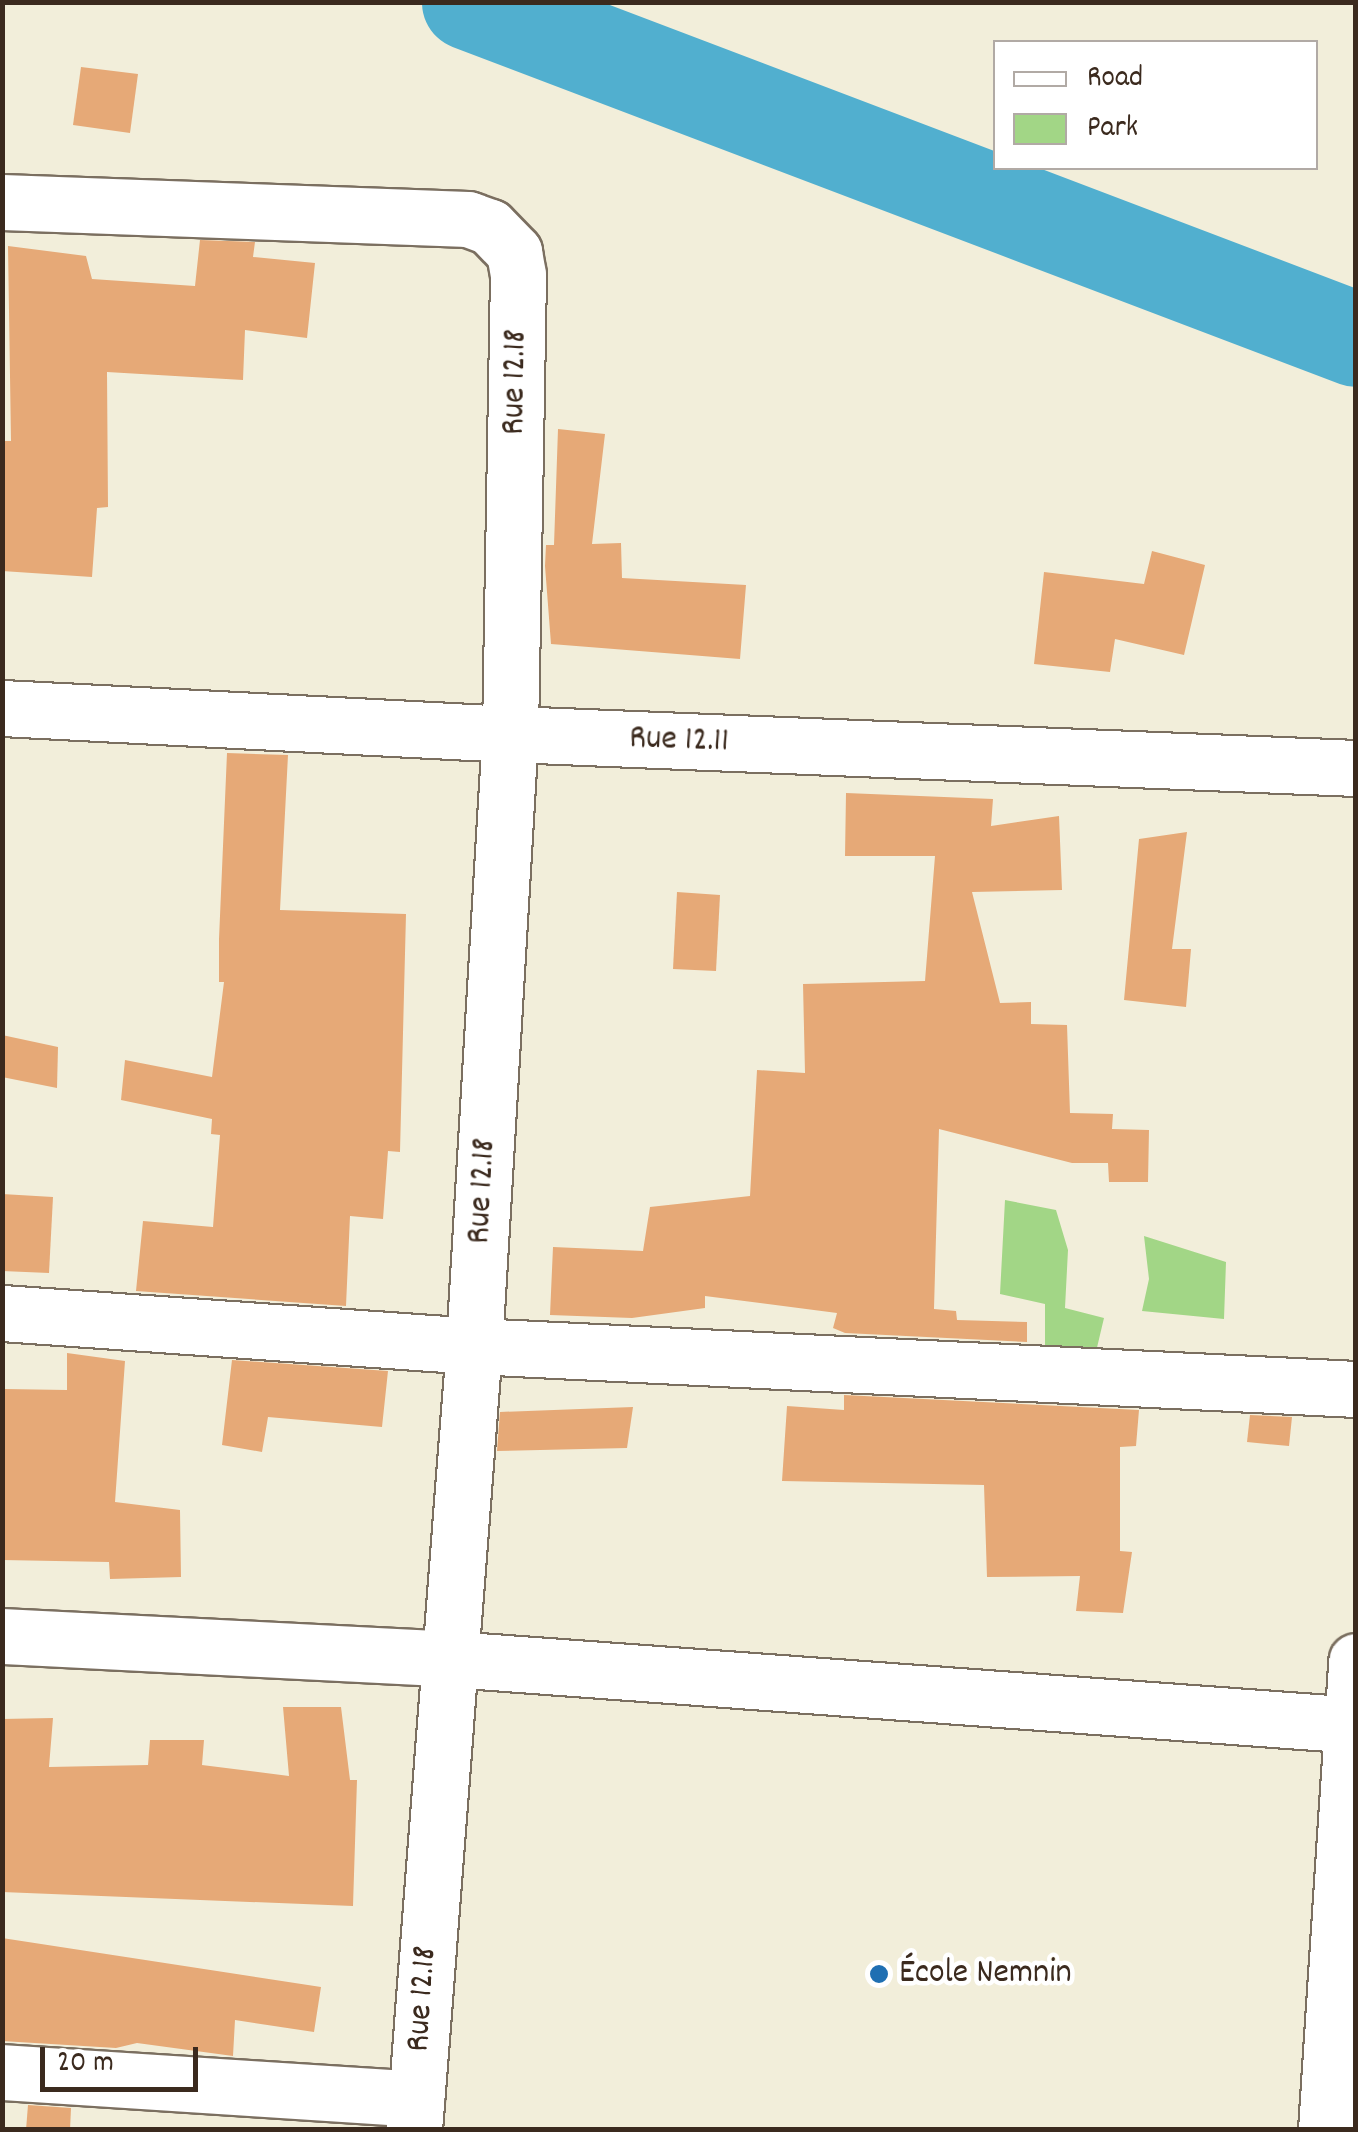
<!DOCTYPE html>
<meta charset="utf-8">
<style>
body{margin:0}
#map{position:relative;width:1358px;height:2132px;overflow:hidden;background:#f2eeda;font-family:Dekko,sans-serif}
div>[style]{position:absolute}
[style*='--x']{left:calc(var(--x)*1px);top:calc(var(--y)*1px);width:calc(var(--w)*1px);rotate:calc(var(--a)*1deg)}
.green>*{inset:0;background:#a2d686}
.river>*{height:95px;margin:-47.5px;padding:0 47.5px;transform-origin:47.5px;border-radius:47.5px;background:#51afcf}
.building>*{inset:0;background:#e6a977}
.roads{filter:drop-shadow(2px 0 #7b6f60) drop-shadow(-2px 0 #7b6f60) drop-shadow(0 2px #7b6f60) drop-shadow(0 -2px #7b6f60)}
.minor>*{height:55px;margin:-27.5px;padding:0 27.5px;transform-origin:27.5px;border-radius:27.5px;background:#fff}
.dots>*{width:28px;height:28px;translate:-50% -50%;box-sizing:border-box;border:5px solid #fff;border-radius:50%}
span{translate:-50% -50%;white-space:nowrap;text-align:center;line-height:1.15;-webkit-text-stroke:9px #fff;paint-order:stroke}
.street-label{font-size:35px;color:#3b2a1e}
.poi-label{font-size:35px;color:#3b2a1e}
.left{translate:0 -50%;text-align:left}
.frame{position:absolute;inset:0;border:5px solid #3b2a1e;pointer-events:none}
.legend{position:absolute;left:993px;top:40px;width:325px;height:130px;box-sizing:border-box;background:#fff;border:2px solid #b1aaa5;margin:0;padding:12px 18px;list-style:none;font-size:30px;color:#3b2a1e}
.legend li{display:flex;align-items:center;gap:20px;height:50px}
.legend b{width:50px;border:2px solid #b1aaa5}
.scale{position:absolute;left:40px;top:2047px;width:158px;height:45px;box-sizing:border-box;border:5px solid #3b2a1e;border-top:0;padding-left:12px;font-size:30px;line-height:35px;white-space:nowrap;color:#3b2a1e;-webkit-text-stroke:8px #fff;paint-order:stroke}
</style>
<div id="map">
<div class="green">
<i style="clip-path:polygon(1005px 1200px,1056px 1210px,1068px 1250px,1065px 1308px,1104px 1318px,1095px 1356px,1045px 1345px,1045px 1304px,1000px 1294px)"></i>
<i style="clip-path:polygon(1144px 1236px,1226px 1262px,1224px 1319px,1142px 1311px,1149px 1279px)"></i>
</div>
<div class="river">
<i style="--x:469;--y:2;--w:949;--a:20.8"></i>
</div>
<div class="building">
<i style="clip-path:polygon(81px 67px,138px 74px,130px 133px,73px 125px)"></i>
<i style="clip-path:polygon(200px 240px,255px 242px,253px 257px,315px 263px,307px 338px,245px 330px,243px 380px,107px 372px,108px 507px,97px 508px,92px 577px,2px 571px,2px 441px,11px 441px,8px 246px,86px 256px,92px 279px,195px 286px)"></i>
<i style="clip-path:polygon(558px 429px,605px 434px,592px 544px,621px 543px,622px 578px,746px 585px,740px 659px,551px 644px,545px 566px,546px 545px,554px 545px)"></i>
<i style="clip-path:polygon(1152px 551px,1205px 565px,1184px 655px,1115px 639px,1110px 672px,1034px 664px,1044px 572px,1144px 584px)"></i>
<i style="clip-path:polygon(227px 753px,288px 755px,280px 910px,406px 914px,400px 1152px,388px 1151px,383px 1219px,350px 1216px,346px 1306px,136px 1291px,143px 1221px,213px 1227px,220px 1135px,211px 1134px,212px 1119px,121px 1100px,125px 1060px,212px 1077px,224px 982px,219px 982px,219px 939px)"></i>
<i style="clip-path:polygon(846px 793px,993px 799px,991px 826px,1059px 816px,1062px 890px,972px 892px,1000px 1003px,1031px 1002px,1031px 1024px,1067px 1025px,1070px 1113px,1113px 1114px,1112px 1129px,1149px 1130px,1148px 1182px,1109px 1182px,1108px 1163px,1072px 1163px,939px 1129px,934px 1309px,956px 1311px,957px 1320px,1027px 1322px,1027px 1342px,845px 1333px,833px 1328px,837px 1313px,705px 1296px,705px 1308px,632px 1318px,550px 1315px,553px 1247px,643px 1251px,650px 1207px,750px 1196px,757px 1070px,805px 1073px,803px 984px,925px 981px,935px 856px,845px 856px)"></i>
<i style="clip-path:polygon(1187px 832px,1172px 949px,1191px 949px,1186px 1007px,1124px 1000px,1139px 839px)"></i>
<i style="clip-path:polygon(677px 892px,720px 895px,716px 971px,673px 969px)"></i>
<i style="clip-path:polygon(2px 1035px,58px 1047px,57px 1088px,2px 1077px)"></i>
<i style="clip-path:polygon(2px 1194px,53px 1197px,49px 1273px,2px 1271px)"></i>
<i style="clip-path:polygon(67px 1353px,125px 1361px,115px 1502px,180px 1510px,181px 1577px,110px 1579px,109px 1562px,2px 1560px,5px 1389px,67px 1390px)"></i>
<i style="clip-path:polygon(232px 1360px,388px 1371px,382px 1427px,268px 1417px,262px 1452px,222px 1445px)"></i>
<i style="clip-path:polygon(844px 1395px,1139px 1410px,1136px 1446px,1120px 1447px,1120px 1551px,1132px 1552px,1123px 1613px,1076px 1611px,1080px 1576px,987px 1577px,984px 1485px,782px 1481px,787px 1406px,844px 1410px)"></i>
<i style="clip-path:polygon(633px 1407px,627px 1448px,497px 1451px,500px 1412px)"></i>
<i style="clip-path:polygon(1250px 1415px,1292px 1417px,1289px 1446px,1247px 1442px)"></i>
<i style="clip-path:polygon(283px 1707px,341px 1707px,350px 1780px,357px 1780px,353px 1906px,2px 1892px,2px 1719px,53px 1718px,49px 1767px,148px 1765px,150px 1740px,204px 1740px,202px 1765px,289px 1776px)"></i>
<i style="clip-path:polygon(2px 1938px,321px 1987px,314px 2032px,235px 2020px,233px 2056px,137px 2043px,116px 2048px,2px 2041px)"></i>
<i style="clip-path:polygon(28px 2105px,71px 2108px,70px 2130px,26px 2130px)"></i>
</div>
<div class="roads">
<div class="minor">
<i style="--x:2;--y:202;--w:466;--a:2.1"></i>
<i style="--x:468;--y:219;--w:23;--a:20"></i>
<i style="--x:490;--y:227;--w:35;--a:46"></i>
<i style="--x:514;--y:252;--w:23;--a:80"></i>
<i style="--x:518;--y:275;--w:459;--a:91"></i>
<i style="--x:510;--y:734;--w:613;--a:93.37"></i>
<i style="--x:474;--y:1346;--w:786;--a:94.38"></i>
<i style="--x:2;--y:708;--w:509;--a:2.93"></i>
<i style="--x:510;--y:734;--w:847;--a:2.3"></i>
<i style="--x:2;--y:1313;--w:473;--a:4"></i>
<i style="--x:474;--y:1346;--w:883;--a:2.79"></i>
<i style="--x:2;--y:1636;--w:450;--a:2.9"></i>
<i style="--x:451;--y:1659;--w:907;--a:4.17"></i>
<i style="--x:2;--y:2072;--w:415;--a:3.7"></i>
<i style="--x:1326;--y:2130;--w:470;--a:-86.3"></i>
</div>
</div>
<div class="dots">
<i style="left:879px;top:1974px;background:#1f6fb2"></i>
</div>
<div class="street-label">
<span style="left:516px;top:382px;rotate:-89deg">Rue 12.18</span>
<span style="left:679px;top:741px;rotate:2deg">Rue 12.11</span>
<span style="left:483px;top:1191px;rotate:-87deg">Rue 12.18</span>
<span style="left:423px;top:1999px;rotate:-86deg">Rue 12.18</span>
</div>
<div class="poi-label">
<span class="left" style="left:899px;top:1974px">École Nemnin</span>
</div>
<div class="frame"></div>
<ul class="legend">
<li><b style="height:12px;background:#fff"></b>Road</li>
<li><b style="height:28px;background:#a2d686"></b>Park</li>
</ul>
<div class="scale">20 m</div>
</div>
